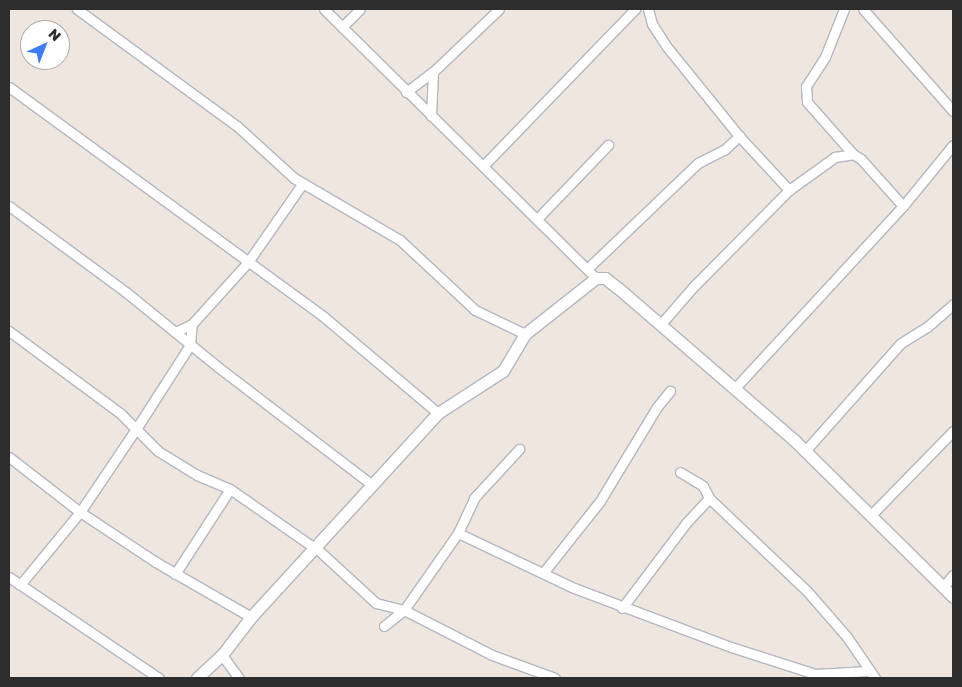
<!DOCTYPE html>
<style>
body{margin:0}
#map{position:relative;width:962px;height:687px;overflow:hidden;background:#efe6df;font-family:"Golos Text",sans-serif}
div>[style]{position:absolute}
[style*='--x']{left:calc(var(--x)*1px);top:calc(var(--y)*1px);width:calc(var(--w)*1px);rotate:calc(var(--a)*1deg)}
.roads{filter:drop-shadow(1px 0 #b3b7c1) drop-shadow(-1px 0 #b3b7c1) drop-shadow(0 1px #b3b7c1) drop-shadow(0 -1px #b3b7c1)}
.street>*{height:9px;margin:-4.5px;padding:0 4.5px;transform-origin:4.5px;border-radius:4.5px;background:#fff}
.secondary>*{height:11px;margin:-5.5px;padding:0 5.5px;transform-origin:5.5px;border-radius:5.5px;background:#fff}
span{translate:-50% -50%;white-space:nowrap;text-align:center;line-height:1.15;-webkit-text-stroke:4px #fff;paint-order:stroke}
.frame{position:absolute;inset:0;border:10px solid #2d2d2d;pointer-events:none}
.north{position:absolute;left:20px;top:20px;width:50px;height:50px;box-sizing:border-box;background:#fff;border:1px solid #ababab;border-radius:50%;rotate:44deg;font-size:14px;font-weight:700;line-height:20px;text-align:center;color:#2d2d2d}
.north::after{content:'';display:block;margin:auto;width:18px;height:22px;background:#3c7dff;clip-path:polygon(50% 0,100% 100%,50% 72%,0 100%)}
</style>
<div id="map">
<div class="roads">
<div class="street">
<i style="--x:77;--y:9;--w:198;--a:36.2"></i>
<i style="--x:237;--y:126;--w:77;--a:42.4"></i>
<i style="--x:294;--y:178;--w:123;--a:30.3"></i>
<i style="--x:400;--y:240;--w:103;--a:43"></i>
<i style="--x:475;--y:310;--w:55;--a:25.6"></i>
<i style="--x:324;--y:9;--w:383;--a:44.7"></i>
<i style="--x:648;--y:9;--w:16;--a:75"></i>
<i style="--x:652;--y:24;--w:27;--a:57"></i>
<i style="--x:667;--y:47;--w:114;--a:51"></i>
<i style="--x:739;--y:136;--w:74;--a:47.2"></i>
<i style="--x:844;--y:9;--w:52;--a:111.6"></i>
<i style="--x:825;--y:57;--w:35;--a:123"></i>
<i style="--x:806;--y:86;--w:16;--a:86"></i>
<i style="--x:807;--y:102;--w:69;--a:48.5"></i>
<i style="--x:863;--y:9;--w:136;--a:48.6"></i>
<i style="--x:342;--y:27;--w:25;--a:-45"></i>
<i style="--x:9;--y:87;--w:390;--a:36.1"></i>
<i style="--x:324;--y:317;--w:149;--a:40.1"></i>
<i style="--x:406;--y:92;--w:34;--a:-37"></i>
<i style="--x:433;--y:72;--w:91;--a:-43.7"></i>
<i style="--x:431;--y:116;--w:44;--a:-87.4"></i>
<i style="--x:483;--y:166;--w:219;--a:-45.9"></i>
<i style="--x:9;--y:206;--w:147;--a:36.4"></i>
<i style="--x:127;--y:293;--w:117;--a:39.1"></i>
<i style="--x:218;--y:367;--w:193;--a:37.4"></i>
<i style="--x:537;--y:219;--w:103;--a:-46.2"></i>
<i style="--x:587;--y:269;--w:153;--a:-43.7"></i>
<i style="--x:698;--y:163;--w:29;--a:-27"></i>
<i style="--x:724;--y:150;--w:21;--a:-43"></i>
<i style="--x:660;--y:325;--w:52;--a:-48.9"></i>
<i style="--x:694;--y:286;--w:135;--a:-45.3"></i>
<i style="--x:789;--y:190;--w:57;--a:-35.7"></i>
<i style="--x:835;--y:157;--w:18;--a:-9"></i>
<i style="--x:853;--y:154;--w:9;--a:32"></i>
<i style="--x:861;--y:159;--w:63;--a:48.2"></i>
<i style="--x:9;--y:331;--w:139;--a:36.5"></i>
<i style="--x:121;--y:414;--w:52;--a:45"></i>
<i style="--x:158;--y:451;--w:46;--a:31.6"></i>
<i style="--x:197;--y:475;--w:36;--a:23"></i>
<i style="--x:230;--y:489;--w:101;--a:34.9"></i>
<i style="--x:175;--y:332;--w:19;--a:-25"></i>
<i style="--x:192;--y:324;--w:84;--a:-47.9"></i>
<i style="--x:248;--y:262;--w:96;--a:-55.2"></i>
<i style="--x:735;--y:388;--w:248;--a:-47.3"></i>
<i style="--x:903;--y:206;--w:79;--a:-50.7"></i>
<i style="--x:805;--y:451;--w:144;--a:-48.4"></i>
<i style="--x:901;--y:343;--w:31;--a:-32"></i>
<i style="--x:927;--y:327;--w:35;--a:-41"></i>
<i style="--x:9;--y:457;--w:90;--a:37.8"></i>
<i style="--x:80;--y:512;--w:89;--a:33.5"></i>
<i style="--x:154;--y:561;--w:112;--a:30"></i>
<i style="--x:680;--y:472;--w:27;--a:31"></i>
<i style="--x:703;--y:486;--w:13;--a:63"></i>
<i style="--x:709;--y:498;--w:135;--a:43.5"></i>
<i style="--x:807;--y:591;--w:61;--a:49"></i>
<i style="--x:847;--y:637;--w:50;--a:55.7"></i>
<i style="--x:870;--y:516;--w:119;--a:-45.7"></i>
<i style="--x:458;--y:533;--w:128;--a:25.4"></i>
<i style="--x:574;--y:588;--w:168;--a:20.6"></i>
<i style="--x:731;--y:647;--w:88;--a:17.8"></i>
<i style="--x:815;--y:674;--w:53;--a:-3.2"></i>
<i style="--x:315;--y:547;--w:83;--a:42.6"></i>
<i style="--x:376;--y:603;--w:29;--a:14"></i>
<i style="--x:404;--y:610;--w:99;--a:27.1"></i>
<i style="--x:492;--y:655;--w:67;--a:20.1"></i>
<i style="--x:543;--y:573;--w:92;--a:-51.6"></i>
<i style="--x:600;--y:501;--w:110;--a:-58.8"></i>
<i style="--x:657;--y:407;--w:21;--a:-51"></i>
<i style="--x:175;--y:574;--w:101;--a:-57.1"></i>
<i style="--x:9;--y:577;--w:181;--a:34"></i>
<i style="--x:20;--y:585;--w:94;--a:-50.6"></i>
<i style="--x:80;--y:512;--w:100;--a:-56"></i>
<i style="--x:136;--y:429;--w:100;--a:-57.3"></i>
<i style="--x:190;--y:345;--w:21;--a:-85"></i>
<i style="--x:943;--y:587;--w:16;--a:-50"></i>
<i style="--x:622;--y:608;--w:106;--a:-53"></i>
<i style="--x:686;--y:523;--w:34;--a:-47"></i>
<i style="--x:384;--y:626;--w:26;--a:-39"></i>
<i style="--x:404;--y:610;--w:94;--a:-55"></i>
<i style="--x:458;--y:533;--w:38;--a:-65"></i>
<i style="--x:474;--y:498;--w:67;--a:-47.4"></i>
<i style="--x:222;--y:655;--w:29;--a:54"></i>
</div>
<div class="secondary">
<i style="--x:197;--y:678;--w:34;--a:-43"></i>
<i style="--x:222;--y:655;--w:48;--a:-52.7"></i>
<i style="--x:251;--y:617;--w:277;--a:-47.5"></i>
<i style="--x:438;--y:413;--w:77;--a:-32.9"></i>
<i style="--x:503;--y:371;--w:43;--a:-59.3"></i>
<i style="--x:525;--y:334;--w:90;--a:-38.3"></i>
<i style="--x:596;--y:278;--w:9;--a:0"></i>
<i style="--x:605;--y:278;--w:16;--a:38"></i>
<i style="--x:618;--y:288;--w:233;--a:40.8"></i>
<i style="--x:794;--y:440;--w:223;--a:44.6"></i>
</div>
</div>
<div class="frame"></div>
<div class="north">N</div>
</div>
